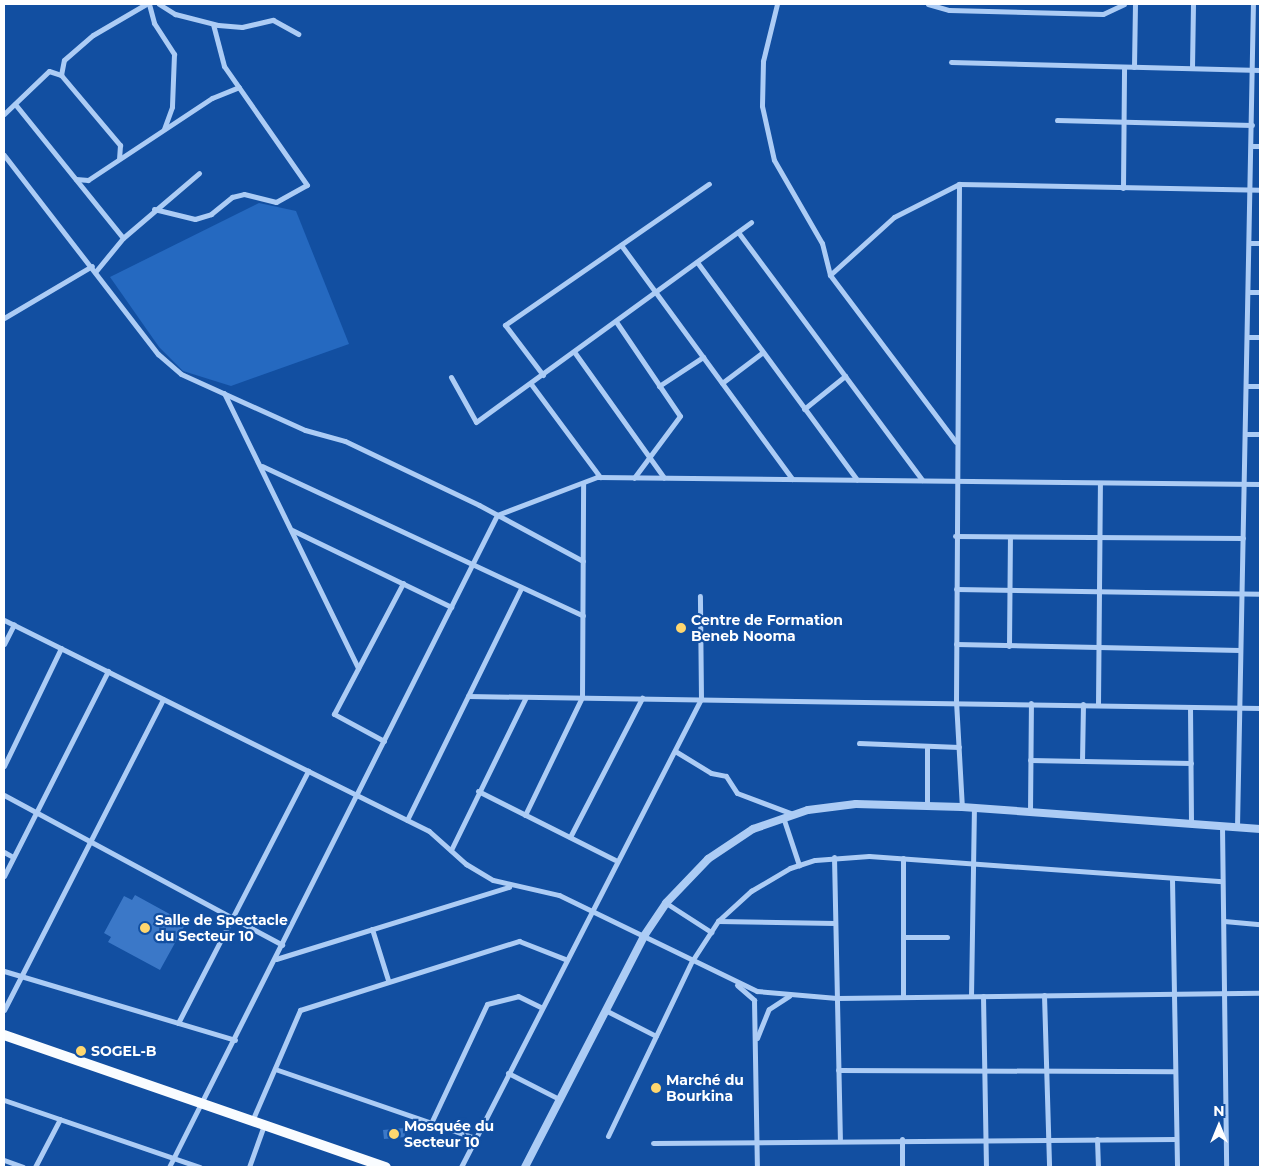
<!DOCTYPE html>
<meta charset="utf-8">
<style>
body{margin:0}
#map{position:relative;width:1264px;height:1171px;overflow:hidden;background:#124fa1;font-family:Montserrat,sans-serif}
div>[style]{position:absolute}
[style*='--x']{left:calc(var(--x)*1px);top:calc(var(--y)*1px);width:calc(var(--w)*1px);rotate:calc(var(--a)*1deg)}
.green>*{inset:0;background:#2569c0}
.building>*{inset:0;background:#3b78c8}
.minor>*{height:5px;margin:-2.5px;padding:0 2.5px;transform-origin:2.5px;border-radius:2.5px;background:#acccf5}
.tertiary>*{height:8px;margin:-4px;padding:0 4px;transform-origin:4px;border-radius:4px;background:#acccf5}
.primary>*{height:10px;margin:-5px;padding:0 5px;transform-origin:5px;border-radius:5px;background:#f9fcff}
.dots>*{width:14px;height:14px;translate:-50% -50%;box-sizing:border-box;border:2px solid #124fa1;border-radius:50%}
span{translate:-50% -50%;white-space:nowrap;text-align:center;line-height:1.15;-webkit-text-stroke:4.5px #124fa1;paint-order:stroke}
.poi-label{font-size:14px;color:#fff;font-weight:700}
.left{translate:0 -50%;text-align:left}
.frame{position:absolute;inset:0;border:5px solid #fff;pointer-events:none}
.north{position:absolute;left:1194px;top:1101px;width:50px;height:50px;-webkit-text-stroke:4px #124fa1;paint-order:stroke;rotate:0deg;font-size:14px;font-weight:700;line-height:20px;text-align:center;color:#fff}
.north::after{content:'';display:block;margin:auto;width:18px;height:22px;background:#fff;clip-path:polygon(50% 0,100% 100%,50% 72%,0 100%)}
</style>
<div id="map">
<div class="green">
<i style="clip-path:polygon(259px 203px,296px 211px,349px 344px,231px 386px,183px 371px,159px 347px,110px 277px)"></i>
</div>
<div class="building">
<i style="clip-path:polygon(135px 895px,186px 923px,160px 970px,108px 942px,111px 937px,104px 933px,124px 896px,132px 900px)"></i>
<i style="clip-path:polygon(404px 1128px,405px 1137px,384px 1139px,383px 1130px)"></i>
</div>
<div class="minor">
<i style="--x:149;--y:4;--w:20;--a:75"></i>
<i style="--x:154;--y:23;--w:37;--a:57"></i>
<i style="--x:174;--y:54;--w:53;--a:92.2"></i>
<i style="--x:172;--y:107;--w:23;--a:110"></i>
<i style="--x:159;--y:4;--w:19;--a:32"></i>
<i style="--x:175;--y:14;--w:44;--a:14.3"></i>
<i style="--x:218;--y:25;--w:24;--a:5"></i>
<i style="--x:242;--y:27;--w:32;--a:-13"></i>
<i style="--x:273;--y:20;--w:29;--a:29"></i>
<i style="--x:777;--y:4;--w:59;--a:103.8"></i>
<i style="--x:763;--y:61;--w:45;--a:91.3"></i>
<i style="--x:762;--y:106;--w:55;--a:77.5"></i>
<i style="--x:774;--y:160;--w:96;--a:60"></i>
<i style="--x:822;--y:243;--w:33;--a:76"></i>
<i style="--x:830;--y:275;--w:209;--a:53"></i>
<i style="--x:928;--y:4;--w:22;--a:16"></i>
<i style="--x:949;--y:10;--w:154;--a:1.5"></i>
<i style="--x:1103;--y:14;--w:23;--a:-25"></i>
<i style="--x:951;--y:62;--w:309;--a:1.5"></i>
<i style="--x:1134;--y:67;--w:63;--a:-89.1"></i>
<i style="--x:1192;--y:68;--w:64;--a:-89.1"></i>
<i style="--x:61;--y:75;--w:15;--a:-79"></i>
<i style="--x:64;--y:60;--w:38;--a:-41"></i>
<i style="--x:93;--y:35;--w:61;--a:-30.3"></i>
<i style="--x:15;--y:104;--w:172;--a:51.1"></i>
<i style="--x:4;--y:114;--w:62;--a:-43.7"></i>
<i style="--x:49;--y:71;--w:13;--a:18"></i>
<i style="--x:61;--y:75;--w:92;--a:49.9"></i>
<i style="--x:120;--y:145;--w:13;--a:94"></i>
<i style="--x:1057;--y:120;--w:195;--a:1.5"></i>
<i style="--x:1251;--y:146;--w:9;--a:0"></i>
<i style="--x:4;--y:155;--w:252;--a:52.3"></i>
<i style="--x:158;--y:354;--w:30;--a:41"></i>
<i style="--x:181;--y:374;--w:136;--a:24.3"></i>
<i style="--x:305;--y:430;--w:41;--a:15.4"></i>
<i style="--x:345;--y:441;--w:148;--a:25.5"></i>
<i style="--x:479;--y:505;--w:118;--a:28.3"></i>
<i style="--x:76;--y:179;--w:12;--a:5"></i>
<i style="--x:88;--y:180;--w:149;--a:-33.5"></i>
<i style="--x:212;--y:98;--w:29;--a:-22"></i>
<i style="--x:959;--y:184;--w:517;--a:90.33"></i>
<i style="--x:956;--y:701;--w:106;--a:86.8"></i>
<i style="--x:1123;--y:188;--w:121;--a:-89.5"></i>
<i style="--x:154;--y:209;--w:42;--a:13.7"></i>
<i style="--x:195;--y:219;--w:17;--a:-17"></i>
<i style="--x:211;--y:214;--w:27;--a:-39"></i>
<i style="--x:232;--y:197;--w:12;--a:-14"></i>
<i style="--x:244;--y:194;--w:33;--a:14"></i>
<i style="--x:276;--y:202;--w:35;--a:-29"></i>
<i style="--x:307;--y:185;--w:145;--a:-124.9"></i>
<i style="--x:224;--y:66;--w:43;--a:-104.7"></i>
<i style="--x:738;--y:232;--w:309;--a:53.4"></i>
<i style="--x:1249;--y:243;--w:11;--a:0"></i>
<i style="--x:621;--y:245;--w:290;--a:53.8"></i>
<i style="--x:697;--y:262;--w:270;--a:53.7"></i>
<i style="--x:96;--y:271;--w:43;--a:-50.7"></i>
<i style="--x:123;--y:238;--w:100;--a:-40.5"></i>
<i style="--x:830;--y:275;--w:86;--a:-42.2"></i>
<i style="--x:894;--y:217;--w:73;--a:-26.9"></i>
<i style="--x:959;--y:184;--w:301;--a:1.1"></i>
<i style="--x:1248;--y:292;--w:12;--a:0"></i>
<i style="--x:4;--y:318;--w:102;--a:-30.6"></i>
<i style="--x:617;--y:323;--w:112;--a:55.9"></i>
<i style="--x:680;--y:416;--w:77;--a:126.6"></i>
<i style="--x:1247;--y:337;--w:13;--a:0"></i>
<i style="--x:575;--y:353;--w:153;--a:54.5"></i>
<i style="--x:543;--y:375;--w:63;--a:-127.2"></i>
<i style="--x:505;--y:325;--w:248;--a:-34.7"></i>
<i style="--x:451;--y:377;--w:51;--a:60.9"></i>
<i style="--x:476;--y:422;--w:340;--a:-36"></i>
<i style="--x:722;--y:383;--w:51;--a:-37.1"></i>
<i style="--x:531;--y:384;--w:116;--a:53.4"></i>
<i style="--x:659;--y:386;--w:53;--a:-33.4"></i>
<i style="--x:1247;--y:386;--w:13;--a:0"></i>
<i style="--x:224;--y:393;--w:306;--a:64"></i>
<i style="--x:804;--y:409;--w:53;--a:-38.8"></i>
<i style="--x:1246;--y:434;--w:14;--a:0"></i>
<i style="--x:262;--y:466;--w:354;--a:25"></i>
<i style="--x:292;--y:530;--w:177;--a:25.8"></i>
<i style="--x:955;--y:536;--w:288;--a:0.4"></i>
<i style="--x:956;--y:589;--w:304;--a:0.9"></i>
<i style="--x:4;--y:620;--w:474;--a:26.4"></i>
<i style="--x:429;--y:831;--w:50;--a:41.7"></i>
<i style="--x:466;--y:864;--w:31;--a:31"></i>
<i style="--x:493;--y:880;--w:68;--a:12.8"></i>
<i style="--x:559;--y:895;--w:220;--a:25.9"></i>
<i style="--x:757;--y:991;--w:80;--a:5"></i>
<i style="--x:837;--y:998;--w:423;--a:-0.7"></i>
<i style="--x:4;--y:644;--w:22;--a:-63"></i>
<i style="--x:956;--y:644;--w:284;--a:1.2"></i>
<i style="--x:1009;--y:646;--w:109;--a:-89.5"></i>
<i style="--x:468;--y:696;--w:792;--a:0.87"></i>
<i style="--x:1098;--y:705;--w:222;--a:-89.5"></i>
<i style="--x:1190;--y:707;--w:117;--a:89.5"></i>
<i style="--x:384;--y:741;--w:57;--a:-151.6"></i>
<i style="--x:334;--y:714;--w:148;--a:-62.2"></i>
<i style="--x:859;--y:743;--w:100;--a:2.3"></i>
<i style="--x:927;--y:746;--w:60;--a:90"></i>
<i style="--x:675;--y:751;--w:42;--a:31.4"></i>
<i style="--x:711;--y:773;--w:15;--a:11"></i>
<i style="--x:726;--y:776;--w:20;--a:57"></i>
<i style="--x:737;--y:793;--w:60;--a:20.6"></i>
<i style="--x:1030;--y:760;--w:161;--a:1.1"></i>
<i style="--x:1082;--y:761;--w:57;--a:-89"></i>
<i style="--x:4;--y:766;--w:131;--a:-64.2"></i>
<i style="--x:478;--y:791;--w:153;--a:26.7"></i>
<i style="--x:4;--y:795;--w:316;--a:28.3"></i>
<i style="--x:1030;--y:812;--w:109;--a:-89.5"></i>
<i style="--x:525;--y:815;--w:131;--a:-64.2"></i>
<i style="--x:582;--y:697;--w:214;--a:-89.7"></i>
<i style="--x:783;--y:817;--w:51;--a:71.6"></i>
<i style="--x:407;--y:820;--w:258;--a:-63.8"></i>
<i style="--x:1222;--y:826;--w:341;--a:89.3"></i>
<i style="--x:1237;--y:827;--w:823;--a:-88.89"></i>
<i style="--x:570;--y:837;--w:157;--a:-62.6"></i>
<i style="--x:451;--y:850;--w:170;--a:-63.9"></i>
<i style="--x:4;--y:852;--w:10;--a:29"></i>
<i style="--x:834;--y:857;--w:282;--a:88.8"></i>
<i style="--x:4;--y:876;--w:230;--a:-63.1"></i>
<i style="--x:1172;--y:879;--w:288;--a:89"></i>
<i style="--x:666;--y:903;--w:54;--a:32.8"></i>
<i style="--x:718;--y:921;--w:117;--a:1"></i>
<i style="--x:1224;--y:921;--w:36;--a:5"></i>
<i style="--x:372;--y:929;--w:53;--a:72.6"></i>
<i style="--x:903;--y:937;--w:44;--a:0"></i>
<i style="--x:276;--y:959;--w:244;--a:-17.2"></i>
<i style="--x:4;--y:971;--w:241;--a:16.6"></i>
<i style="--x:737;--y:985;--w:23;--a:41"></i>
<i style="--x:754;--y:1000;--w:167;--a:89"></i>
<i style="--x:1044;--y:995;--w:172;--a:88.3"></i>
<i style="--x:971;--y:996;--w:188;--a:-89.1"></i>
<i style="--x:983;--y:996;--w:171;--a:89"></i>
<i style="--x:903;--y:997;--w:139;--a:-90"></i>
<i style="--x:4;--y:1010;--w:349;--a:-62.9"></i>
<i style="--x:605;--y:1010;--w:57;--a:27"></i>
<i style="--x:178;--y:1023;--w:284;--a:-62.7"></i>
<i style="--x:757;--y:1038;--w:31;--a:-68"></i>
<i style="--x:769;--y:1009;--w:24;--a:-33"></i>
<i style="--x:275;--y:1069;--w:212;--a:19"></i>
<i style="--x:838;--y:1070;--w:337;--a:0.2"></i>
<i style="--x:508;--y:1073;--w:57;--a:27"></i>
<i style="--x:4;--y:1100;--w:207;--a:18.9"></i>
<i style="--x:252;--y:1121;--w:121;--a:-66.6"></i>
<i style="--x:300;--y:1010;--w:230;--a:-17.5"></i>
<i style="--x:519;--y:941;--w:49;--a:21.4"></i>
<i style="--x:432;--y:1121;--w:129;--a:-64.8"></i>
<i style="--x:487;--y:1004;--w:32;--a:-14"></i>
<i style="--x:518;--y:996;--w:25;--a:26"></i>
<i style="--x:608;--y:1136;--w:194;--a:-64.4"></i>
<i style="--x:692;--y:961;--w:48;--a:-57"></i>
<i style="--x:718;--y:921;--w:45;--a:-42.3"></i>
<i style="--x:751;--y:891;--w:45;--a:-30.5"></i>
<i style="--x:790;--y:868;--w:26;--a:-18"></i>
<i style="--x:815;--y:860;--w:54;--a:-4.2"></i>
<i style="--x:869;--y:856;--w:354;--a:4.1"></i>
<i style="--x:902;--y:1139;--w:28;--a:90"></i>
<i style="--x:1097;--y:1139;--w:28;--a:88"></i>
<i style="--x:653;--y:1143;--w:523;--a:-0.44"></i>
<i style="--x:4;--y:1160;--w:20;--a:20"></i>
<i style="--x:35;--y:1167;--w:54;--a:-62.5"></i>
<i style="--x:169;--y:1167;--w:730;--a:-63.29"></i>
<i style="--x:497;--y:515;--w:107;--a:-20.8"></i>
<i style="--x:597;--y:477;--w:663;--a:0.6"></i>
<i style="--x:249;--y:1167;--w:45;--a:-70.3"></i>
<i style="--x:461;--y:1167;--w:526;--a:-62.85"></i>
<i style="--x:701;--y:699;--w:103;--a:-90.6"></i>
</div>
<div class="tertiary">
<i style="--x:525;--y:1167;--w:260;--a:-62.7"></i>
<i style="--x:644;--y:936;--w:40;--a:-56"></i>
<i style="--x:666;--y:903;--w:61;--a:-46.3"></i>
<i style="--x:708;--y:859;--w:54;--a:-33.7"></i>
<i style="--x:753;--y:829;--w:58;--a:-19.1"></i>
<i style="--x:808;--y:810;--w:48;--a:-7.1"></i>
<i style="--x:856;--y:804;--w:106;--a:1.6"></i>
<i style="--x:962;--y:807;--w:299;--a:4.2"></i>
</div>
<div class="primary">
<i style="--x:4;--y:1035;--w:404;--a:19.1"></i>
</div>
<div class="dots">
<i style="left:681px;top:628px;background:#ffd76f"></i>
<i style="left:145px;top:928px;background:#ffd76f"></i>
<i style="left:81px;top:1051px;background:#ffd76f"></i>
<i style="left:656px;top:1088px;background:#ffd76f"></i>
<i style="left:394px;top:1134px;background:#ffd76f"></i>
</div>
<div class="poi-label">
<span class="left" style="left:691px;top:628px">Centre de Formation<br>Beneb Nooma</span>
<span class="left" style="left:155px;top:928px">Salle de Spectacle<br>du Secteur 10</span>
<span class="left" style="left:91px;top:1051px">SOGEL-B</span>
<span class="left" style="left:666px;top:1088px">Marché du<br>Bourkina</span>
<span class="left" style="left:404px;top:1134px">Mosquée du<br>Secteur 10</span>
</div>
<div class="frame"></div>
<div class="north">N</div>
</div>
